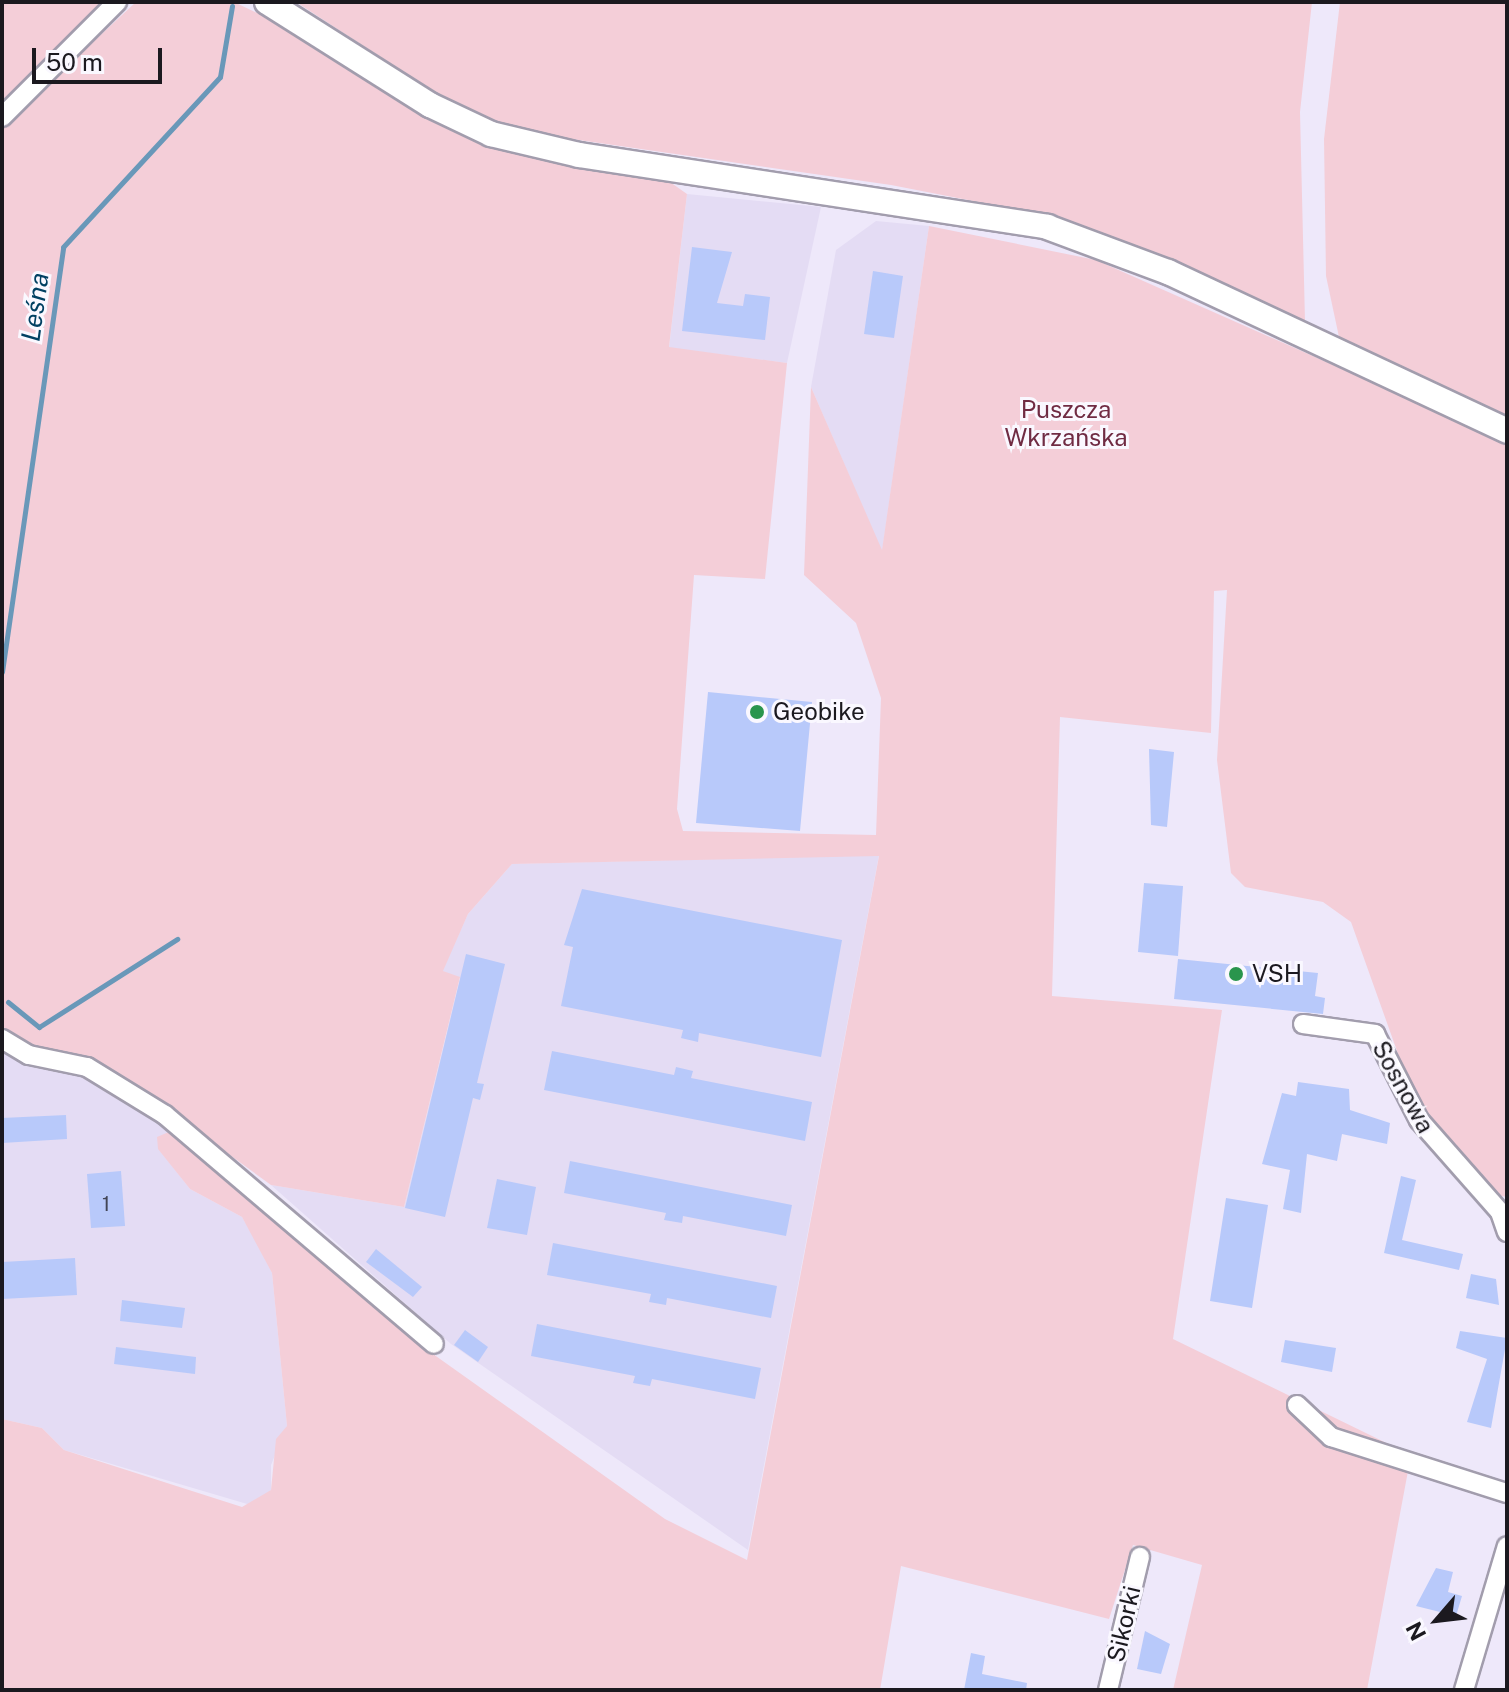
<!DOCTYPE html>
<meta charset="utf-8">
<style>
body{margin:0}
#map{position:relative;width:1509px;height:1692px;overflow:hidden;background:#eee8fa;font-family:"Public Sans",sans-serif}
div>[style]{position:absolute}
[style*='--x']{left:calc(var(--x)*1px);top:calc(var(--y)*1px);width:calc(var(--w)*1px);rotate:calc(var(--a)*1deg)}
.built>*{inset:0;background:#e4dcf4}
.green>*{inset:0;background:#f4ced8}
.stream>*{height:5px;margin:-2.5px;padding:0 2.5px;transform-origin:2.5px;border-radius:2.5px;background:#6998b9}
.building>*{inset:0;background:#b8c9fa}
.roads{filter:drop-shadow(2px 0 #a29dad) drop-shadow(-2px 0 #a29dad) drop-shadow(0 2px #a29dad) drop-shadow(0 -2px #a29dad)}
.minor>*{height:18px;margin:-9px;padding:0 9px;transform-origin:9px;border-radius:9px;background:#fff}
.tertiary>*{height:24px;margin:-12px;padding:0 12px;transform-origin:12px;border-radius:12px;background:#fff}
.dots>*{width:22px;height:22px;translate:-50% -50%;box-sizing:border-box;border:4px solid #faf8ff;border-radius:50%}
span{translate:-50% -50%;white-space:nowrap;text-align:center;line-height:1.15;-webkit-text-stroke:6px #faf8ff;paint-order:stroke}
.number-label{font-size:20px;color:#424556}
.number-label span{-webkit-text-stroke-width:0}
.park-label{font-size:24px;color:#702b43}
.poi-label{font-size:24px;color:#1b191f}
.left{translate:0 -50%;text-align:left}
.street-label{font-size:24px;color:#1b191f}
.water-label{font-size:26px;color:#014062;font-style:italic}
.frame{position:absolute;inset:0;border:4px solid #1b191f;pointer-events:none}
.north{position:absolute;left:1397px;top:1580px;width:80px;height:80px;-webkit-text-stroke:6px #faf8ff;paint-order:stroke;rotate:242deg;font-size:22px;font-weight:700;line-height:32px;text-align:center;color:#1b191f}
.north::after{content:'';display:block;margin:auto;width:28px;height:36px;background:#1b191f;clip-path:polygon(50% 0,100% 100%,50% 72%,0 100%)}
.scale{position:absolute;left:32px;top:48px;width:130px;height:36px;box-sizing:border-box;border:4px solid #1b191f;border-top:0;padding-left:10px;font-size:24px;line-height:28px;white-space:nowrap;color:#1b191f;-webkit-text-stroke:6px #faf8ff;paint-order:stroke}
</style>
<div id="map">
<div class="built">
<i style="clip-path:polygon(687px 194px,821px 207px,787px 363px,669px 348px)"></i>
<i style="clip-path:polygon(876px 221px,929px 226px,882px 552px,811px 387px,836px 250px)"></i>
<i style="clip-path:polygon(879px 855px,748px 1550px,451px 1344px,271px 1185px,404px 1207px,460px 978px,442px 971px,468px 914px,512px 864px)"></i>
<i style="clip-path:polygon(2px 1048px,86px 1073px,141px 1108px,171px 1131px,158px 1148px,190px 1189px,242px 1217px,259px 1246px,272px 1273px,287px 1426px,271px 1465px,271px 1490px,254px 1506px,64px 1450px,42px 1428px,2px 1419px)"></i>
</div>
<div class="green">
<i style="clip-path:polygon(2px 2px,106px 2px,2px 105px)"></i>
<i style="clip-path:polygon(136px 2px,234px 2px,308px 37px,483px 141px,670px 182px,687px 194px,669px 347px,787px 363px,765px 579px,694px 575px,677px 809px,683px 831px,876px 835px,881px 698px,856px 623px,804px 575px,811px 387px,882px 550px,929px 226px,1096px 260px,1507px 442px,1507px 1197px,1491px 1194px,1439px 1138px,1412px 1093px,1351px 922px,1323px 902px,1245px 887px,1231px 873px,1217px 760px,1227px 590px,1214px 591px,1211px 733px,1060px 717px,1052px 996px,1222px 1010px,1173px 1339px,1411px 1455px,1367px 1690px,1173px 1690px,1202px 1565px,1133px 1545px,1109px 1619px,901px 1566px,880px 1690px,2px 1690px,2px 1419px,42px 1428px,64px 1450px,242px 1507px,271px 1490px,276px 1439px,287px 1426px,272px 1273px,242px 1217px,190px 1189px,158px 1149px,157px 1137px,171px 1131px,426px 1349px,665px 1519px,747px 1560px,879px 856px,512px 864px,468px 914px,443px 971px,460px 977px,404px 1207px,271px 1185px,113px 1070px,29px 1047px,2px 1026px,2px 127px)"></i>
<i style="clip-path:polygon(296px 2px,1312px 2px,1300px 112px,1305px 321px,1060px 218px,891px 185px,537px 134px,463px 111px)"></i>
<i style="clip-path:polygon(1340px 2px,1507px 2px,1507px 417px,1339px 337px,1326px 276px,1324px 139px)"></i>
</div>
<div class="stream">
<i style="--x:2;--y:672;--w:429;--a:-81.8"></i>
<i style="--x:63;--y:247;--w:231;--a:-47.3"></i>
<i style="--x:220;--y:77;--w:72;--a:-80.4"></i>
<i style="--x:8;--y:1002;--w:40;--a:39"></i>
<i style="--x:39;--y:1027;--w:164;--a:-32.5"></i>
</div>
<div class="building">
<i style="clip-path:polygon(692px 247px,732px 252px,717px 303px,743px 306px,745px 294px,770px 297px,765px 340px,682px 331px)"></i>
<i style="clip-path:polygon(873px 271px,903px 276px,894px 338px,864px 334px)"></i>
<i style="clip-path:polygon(708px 692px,812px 702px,800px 831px,696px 823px)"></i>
<i style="clip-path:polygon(1149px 749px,1174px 752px,1167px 827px,1151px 825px)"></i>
<i style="clip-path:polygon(1144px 883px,1183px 886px,1178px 956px,1138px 952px)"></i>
<i style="clip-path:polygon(582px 889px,842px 940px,821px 1057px,699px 1033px,698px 1042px,681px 1038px,683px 1030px,561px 1006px,573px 947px,564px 945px)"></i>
<i style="clip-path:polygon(466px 954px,505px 964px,477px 1083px,484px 1084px,480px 1100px,473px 1098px,445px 1217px,405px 1208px)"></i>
<i style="clip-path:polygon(1178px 959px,1318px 973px,1315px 996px,1325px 998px,1323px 1014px,1174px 999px)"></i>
<i style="clip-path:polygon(552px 1051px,674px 1075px,676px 1067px,693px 1071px,691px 1078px,812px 1102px,805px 1141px,544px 1090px)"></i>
<i style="clip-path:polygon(1298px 1082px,1349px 1089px,1350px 1110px,1390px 1123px,1387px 1144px,1342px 1134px,1337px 1161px,1307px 1154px,1301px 1213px,1283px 1209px,1290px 1170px,1262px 1164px,1282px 1093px,1296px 1096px)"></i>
<i style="clip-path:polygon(66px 1115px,67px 1139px,2px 1143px,2px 1118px)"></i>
<i style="clip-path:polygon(570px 1161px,792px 1205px,786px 1236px,683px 1216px,682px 1223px,664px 1220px,666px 1213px,564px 1193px)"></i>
<i style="clip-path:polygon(121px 1171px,125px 1226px,91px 1228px,87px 1174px)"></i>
<i style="clip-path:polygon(1401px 1176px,1416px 1180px,1402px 1240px,1463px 1254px,1459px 1270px,1384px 1253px)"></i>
<i style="clip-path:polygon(497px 1179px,536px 1187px,527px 1235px,487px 1228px)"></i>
<i style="clip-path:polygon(1226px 1198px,1268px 1205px,1252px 1308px,1210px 1301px)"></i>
<i style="clip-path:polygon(553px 1243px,777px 1286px,771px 1318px,667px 1298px,666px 1305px,649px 1302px,651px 1294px,547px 1275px)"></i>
<i style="clip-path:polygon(376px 1249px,422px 1287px,413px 1297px,366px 1262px)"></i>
<i style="clip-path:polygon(75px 1258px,77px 1295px,2px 1299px,2px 1262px)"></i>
<i style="clip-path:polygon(1471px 1274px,1496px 1279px,1499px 1305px,1466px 1298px)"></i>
<i style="clip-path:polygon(122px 1300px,185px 1308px,182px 1328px,120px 1321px)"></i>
<i style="clip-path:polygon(537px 1324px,761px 1368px,755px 1399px,652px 1379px,650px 1386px,633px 1383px,635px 1376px,531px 1356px)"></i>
<i style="clip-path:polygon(465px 1330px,488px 1347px,478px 1362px,454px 1345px)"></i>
<i style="clip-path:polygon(1460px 1331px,1507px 1338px,1491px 1428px,1467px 1422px,1487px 1359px,1456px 1348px)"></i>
<i style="clip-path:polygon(1285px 1340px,1336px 1348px,1332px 1372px,1281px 1362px)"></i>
<i style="clip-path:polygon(116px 1347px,196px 1357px,195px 1374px,114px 1364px)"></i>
<i style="clip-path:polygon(1436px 1568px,1453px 1572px,1448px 1592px,1462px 1596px,1456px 1616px,1416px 1606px)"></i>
<i style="clip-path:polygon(1145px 1631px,1170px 1644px,1161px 1674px,1137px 1669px)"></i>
<i style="clip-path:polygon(971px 1653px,985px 1656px,982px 1674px,1027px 1683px,1026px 1690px,964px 1690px)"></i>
</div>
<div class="roads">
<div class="minor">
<i style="--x:2;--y:117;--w:163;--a:-45"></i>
<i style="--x:1303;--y:1024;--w:73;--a:7.9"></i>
<i style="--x:1375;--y:1034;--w:97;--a:62.9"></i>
<i style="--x:1419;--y:1120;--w:123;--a:48.6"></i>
<i style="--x:1500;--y:1212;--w:21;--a:71"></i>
<i style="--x:2;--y:1039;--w:31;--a:31"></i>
<i style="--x:29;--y:1055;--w:59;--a:11.7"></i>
<i style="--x:87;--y:1067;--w:92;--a:31.6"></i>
<i style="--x:165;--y:1115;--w:353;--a:40.4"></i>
<i style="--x:1297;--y:1405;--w:47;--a:43.3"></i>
<i style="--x:1331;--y:1437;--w:185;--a:17.7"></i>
<i style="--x:1108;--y:1690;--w:137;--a:-76.5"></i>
<i style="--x:1464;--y:1690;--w:150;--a:-73.4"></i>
</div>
<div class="tertiary">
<i style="--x:267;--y:2;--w:193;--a:32.3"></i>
<i style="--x:430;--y:105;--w:68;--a:25.4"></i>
<i style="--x:491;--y:134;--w:90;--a:13.4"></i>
<i style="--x:579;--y:155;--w:474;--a:8.7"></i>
<i style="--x:1047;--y:227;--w:129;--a:20.4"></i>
<i style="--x:1168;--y:272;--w:374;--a:25.1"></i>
</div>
</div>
<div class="dots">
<i style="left:757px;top:712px;background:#2a954d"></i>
<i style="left:1236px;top:974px;background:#2a954d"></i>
</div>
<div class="number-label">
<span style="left:106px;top:1204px">1</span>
</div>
<div class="park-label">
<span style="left:1066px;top:424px">Puszcza<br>Wkrzańska</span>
</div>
<div class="poi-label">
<span class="left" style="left:773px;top:712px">Geobike</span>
<span class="left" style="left:1252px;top:974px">VSH</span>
</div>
<div class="street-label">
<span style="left:1403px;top:1087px;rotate:61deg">Sosnowa</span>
<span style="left:1124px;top:1624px;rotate:-77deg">Sikorki</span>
</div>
<div class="water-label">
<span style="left:35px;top:307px;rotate:-82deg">Leśna</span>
</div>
<div class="frame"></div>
<div class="north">N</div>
<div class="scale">50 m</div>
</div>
